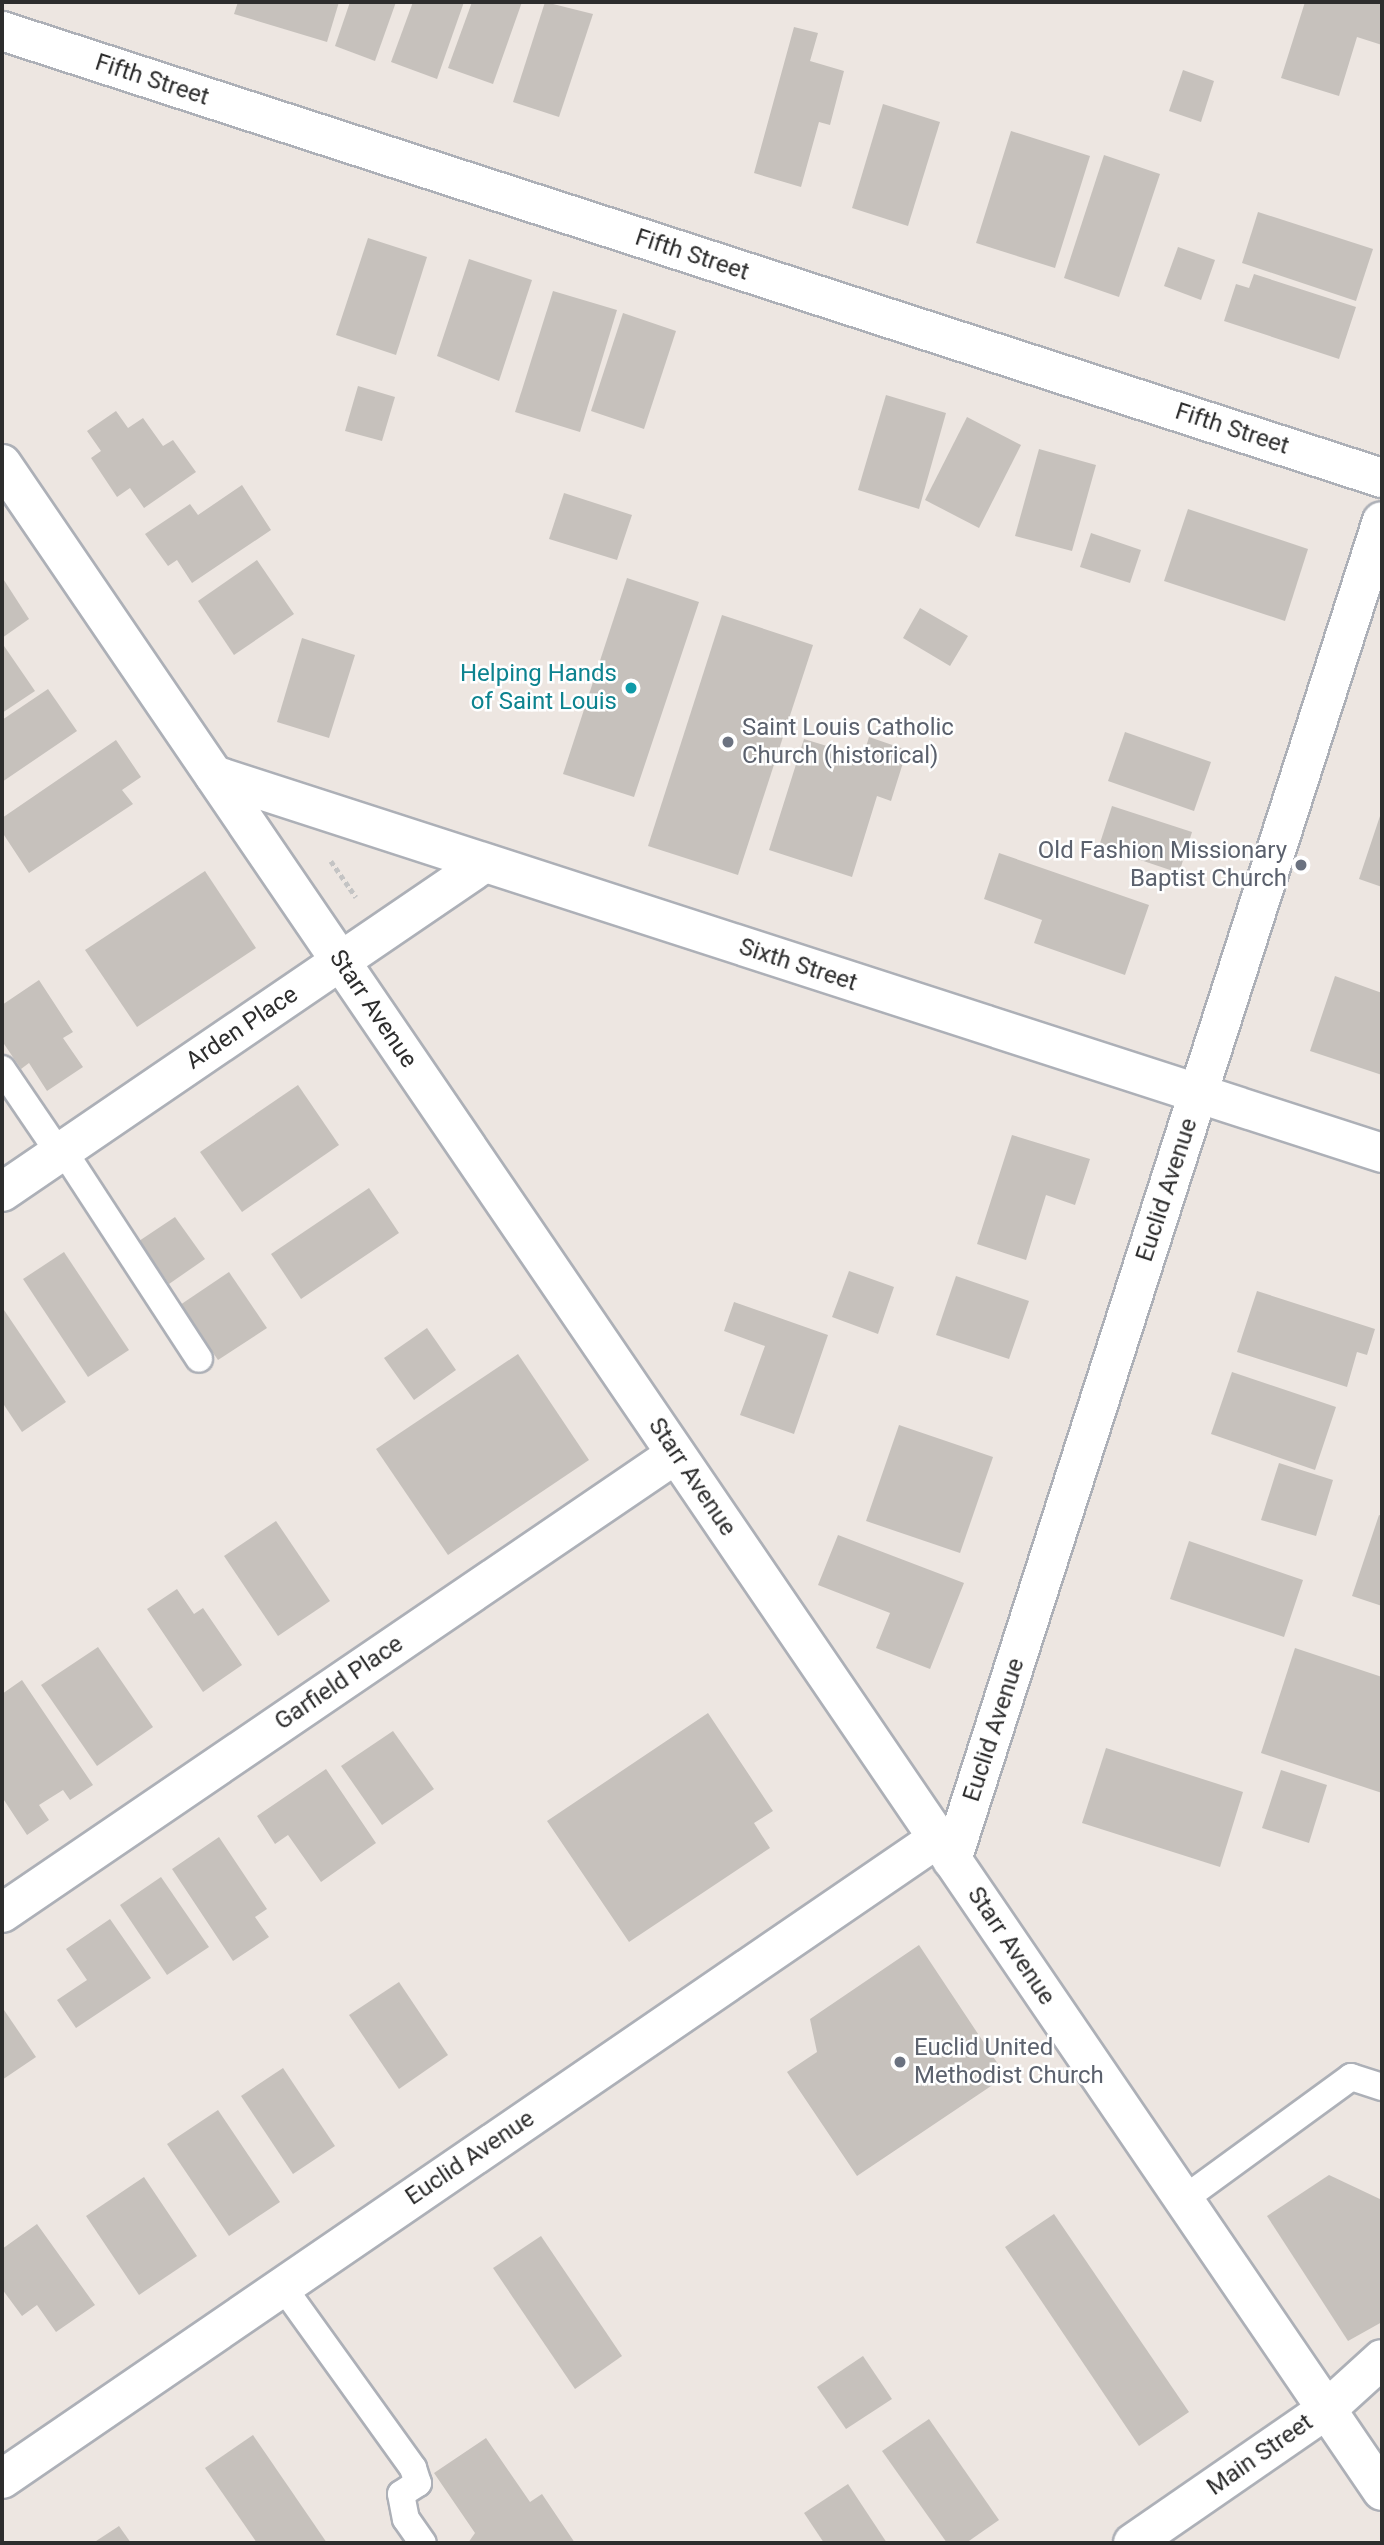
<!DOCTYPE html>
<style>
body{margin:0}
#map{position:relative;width:1384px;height:2545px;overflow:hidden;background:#ede6e1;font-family:Roboto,sans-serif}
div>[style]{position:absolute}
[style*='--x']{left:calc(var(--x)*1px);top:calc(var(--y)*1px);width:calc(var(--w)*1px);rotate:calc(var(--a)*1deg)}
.building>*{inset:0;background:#c6c1bc}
.path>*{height:4.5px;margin-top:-2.25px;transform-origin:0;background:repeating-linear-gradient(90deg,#c4c4c4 0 5px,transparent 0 8.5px)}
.roads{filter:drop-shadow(2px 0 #adb0b7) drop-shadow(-2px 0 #adb0b7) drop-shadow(0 2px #adb0b7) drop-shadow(0 -2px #adb0b7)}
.service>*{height:26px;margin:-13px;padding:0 13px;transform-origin:13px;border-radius:13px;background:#fff}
.minor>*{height:38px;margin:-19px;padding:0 19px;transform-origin:19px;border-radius:19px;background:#fff}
.tertiary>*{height:38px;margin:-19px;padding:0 19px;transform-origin:19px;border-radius:19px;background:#fff}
.secondary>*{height:38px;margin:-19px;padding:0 19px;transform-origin:19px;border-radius:19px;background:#fff}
.dots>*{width:19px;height:19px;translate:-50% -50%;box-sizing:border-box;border:4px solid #fff;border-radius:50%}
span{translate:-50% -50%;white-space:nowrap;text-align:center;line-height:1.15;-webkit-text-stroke:5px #fff;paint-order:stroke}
.street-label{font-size:24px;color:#2d2d2d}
.culture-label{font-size:24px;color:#0d838f}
.right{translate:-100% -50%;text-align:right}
.worship-label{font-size:24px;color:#5b616d}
.left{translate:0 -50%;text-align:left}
.frame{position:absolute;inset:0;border:4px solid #2d2d2d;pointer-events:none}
</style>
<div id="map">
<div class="building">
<i style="clip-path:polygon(238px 2px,339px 2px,327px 42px,234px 14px)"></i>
<i style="clip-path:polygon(350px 2px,396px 2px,375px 61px,335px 46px)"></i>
<i style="clip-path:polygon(413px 2px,464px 2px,437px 79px,391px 62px)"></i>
<i style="clip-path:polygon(472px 2px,522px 2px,493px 84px,448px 68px)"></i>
<i style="clip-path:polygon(545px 2px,593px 14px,559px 117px,513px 102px)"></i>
<i style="clip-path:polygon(1305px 2px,1382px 2px,1382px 45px,1357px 37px,1339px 96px,1281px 78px)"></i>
<i style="clip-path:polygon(794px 27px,818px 33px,810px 61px,844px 71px,830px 125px,819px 122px,801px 187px,754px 173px)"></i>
<i style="clip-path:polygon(1183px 70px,1214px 81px,1201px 122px,1169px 111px)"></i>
<i style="clip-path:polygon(883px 104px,940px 122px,908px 226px,852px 208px)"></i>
<i style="clip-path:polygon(1011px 131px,1090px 156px,1055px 268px,976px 243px)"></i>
<i style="clip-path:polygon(1104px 155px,1160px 174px,1119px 297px,1064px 278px)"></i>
<i style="clip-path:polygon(1258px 212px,1373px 249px,1356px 301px,1242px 263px)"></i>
<i style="clip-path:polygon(368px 238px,427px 257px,396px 355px,336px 335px)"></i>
<i style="clip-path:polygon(1178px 247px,1215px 260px,1201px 300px,1164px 286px)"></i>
<i style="clip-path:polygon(469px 259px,532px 280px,499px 381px,437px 356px)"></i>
<i style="clip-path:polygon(1254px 274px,1356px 307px,1339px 359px,1224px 321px,1236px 284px,1249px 288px)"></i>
<i style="clip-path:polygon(553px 291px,617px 310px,580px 432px,515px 412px)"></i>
<i style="clip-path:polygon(623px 313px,676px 331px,644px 429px,591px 411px)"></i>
<i style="clip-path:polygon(358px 386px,395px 397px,382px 441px,345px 431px)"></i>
<i style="clip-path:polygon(886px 395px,946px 413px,919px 509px,858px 490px)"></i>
<i style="clip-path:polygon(116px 411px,128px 428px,143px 418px,163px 446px,173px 440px,196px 472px,144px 508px,130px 488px,117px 497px,91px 458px,101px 451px,87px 431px)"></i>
<i style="clip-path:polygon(967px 417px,1021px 445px,979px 528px,925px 500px)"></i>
<i style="clip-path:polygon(1039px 449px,1096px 465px,1072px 551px,1015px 536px)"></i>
<i style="clip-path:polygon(242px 485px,271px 530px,192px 583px,177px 560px,168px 566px,145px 534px,190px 504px,198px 515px)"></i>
<i style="clip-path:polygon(564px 493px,632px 515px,617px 560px,549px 539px)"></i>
<i style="clip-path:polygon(1188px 509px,1308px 549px,1285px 621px,1164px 581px)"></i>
<i style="clip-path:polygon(1091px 533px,1141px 550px,1130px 583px,1080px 567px)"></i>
<i style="clip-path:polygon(257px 560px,294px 614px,234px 655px,198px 601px)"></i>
<i style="clip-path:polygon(2px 577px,29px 619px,2px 638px)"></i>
<i style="clip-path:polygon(627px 578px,699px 602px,634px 797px,563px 774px)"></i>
<i style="clip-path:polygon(920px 608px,968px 636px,950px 666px,903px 638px)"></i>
<i style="clip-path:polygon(722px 615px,813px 645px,738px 875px,648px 846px)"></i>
<i style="clip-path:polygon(302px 638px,355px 655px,329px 738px,277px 722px)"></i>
<i style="clip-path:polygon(2px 643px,35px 691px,2px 713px)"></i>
<i style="clip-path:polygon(48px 689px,77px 731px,2px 782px,2px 720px)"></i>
<i style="clip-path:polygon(1125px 732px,1211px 762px,1194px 811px,1108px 781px)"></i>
<i style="clip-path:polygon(869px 737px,907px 750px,891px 801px,877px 796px,852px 877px,769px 850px,804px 739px,863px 757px)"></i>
<i style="clip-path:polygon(116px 740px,141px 777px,122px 790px,133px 804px,29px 873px,2px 832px,2px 818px)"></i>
<i style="clip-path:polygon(1112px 806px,1192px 832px,1179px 873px,1099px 846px)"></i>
<i style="clip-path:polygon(1382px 810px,1382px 887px,1359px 879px)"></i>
<i style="clip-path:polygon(999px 853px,1149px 905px,1125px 975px,1034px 943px,1042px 920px,984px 899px)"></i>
<i style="clip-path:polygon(205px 871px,256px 948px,137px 1027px,85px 950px)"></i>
<i style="clip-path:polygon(1335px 976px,1382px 993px,1382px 1075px,1310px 1051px)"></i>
<i style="clip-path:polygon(39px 980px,73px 1032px,63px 1038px,83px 1067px,47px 1091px,29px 1063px,21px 1069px,2px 1041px,2px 1005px)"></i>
<i style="clip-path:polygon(298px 1085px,339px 1145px,242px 1212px,200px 1152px)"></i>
<i style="clip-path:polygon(1012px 1135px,1090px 1159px,1075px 1205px,1046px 1195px,1026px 1260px,977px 1244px)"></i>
<i style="clip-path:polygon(369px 1188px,399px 1233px,301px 1299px,271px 1254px)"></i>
<i style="clip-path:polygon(175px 1217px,205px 1259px,169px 1284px,139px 1241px)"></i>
<i style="clip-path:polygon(64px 1252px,129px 1350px,88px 1377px,23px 1279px)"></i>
<i style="clip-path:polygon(849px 1271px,894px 1287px,878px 1334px,832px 1317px)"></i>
<i style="clip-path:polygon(229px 1272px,267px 1328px,218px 1360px,180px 1305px)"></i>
<i style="clip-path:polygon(956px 1276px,1029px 1301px,1009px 1359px,936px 1335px)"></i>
<i style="clip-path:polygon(1257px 1291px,1375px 1329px,1367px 1355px,1357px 1352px,1347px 1387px,1237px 1352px)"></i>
<i style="clip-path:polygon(734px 1302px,828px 1335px,794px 1434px,740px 1415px,765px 1346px,724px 1331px)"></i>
<i style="clip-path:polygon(2px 1307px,66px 1402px,22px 1432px,2px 1402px)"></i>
<i style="clip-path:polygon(427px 1328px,456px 1370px,414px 1400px,384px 1358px)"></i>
<i style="clip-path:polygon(518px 1354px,589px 1460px,448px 1555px,376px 1449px)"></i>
<i style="clip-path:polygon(1232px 1372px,1336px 1407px,1315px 1470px,1211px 1434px)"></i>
<i style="clip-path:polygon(899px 1425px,993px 1457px,960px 1553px,866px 1521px)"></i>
<i style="clip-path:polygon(1279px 1463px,1333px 1480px,1316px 1536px,1261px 1520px)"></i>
<i style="clip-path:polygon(1379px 1515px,1382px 1516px,1382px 1606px,1352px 1596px)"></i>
<i style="clip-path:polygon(276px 1521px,330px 1601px,278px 1636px,224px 1556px)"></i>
<i style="clip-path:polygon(838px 1535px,964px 1583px,930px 1669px,876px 1648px,890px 1613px,818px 1585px)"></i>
<i style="clip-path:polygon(1189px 1541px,1303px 1580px,1284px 1637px,1170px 1599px)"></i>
<i style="clip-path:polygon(177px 1589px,194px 1614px,203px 1608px,242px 1665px,203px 1692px,147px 1609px)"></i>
<i style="clip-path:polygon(98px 1647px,153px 1727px,97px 1766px,41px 1685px)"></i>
<i style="clip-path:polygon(1295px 1648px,1382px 1677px,1382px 1793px,1261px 1753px)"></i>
<i style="clip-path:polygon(22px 1680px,93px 1785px,70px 1800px,63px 1790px,39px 1805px,49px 1820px,27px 1835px,2px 1797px,2px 1694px)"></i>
<i style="clip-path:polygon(708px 1713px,773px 1811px,754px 1823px,770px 1848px,629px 1942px,547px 1821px)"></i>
<i style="clip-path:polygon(393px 1731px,434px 1789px,382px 1825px,341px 1766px)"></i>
<i style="clip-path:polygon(1106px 1748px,1243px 1792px,1220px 1867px,1082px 1823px)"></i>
<i style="clip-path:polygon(326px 1769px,376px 1843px,321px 1882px,288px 1835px,275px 1844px,257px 1816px)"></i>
<i style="clip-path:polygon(1281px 1770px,1327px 1785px,1309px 1843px,1262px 1828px)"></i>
<i style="clip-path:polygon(219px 1837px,267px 1909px,255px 1917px,269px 1937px,233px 1961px,172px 1869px)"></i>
<i style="clip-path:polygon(161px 1877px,209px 1947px,167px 1975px,120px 1905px)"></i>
<i style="clip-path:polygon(110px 1919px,151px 1978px,76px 2028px,57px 2000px,87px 1980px,66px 1949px)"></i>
<i style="clip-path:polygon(919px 1945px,1006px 2076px,857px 2176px,787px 2072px,817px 2052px,810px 2019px)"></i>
<i style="clip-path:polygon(399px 1982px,448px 2055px,399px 2089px,349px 2015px)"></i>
<i style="clip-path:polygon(2px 2007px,36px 2057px,2px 2080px)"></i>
<i style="clip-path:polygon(283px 2068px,335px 2146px,293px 2174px,241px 2096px)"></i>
<i style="clip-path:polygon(218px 2110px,280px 2202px,229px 2236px,167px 2144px)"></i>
<i style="clip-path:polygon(1329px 2175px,1382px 2200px,1382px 2322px,1348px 2341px,1267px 2216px)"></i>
<i style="clip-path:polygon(144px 2177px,197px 2256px,139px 2295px,86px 2216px)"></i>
<i style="clip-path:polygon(1054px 2214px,1189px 2412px,1139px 2446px,1005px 2247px)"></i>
<i style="clip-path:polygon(37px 2224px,95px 2305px,56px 2332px,37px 2305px,22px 2316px,2px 2289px,2px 2249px)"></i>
<i style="clip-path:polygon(541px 2236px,622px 2356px,575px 2389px,493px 2268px)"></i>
<i style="clip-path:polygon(863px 2356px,892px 2399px,846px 2429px,817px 2387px)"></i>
<i style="clip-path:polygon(929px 2419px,999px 2520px,966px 2543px,947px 2543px,882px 2451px)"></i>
<i style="clip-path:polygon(253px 2435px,327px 2543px,257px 2543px,205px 2468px)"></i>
<i style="clip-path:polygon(486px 2438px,530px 2502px,542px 2494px,575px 2543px,468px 2543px,475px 2533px,434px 2473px)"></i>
<i style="clip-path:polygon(848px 2484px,887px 2543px,824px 2543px,804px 2513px)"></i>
<i style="clip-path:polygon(119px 2526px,131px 2543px,93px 2543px)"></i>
</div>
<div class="path">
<i style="--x:331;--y:861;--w:44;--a:55.2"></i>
</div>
<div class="roads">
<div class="service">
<i style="--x:2;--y:1069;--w:102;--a:55.8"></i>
<i style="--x:63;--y:1150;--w:249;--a:56.9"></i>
<i style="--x:1184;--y:2199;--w:207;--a:-36.1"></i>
<i style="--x:1351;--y:2077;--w:33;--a:18"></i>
<i style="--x:283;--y:2287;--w:223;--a:54.3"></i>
<i style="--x:413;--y:2468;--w:16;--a:72"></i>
<i style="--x:418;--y:2483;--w:20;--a:147"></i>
<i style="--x:401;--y:2494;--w:25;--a:79"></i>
<i style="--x:406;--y:2519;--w:29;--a:55"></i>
</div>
<div class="minor">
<i style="--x:2;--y:31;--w:1451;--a:17.95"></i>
<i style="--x:214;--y:775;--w:1228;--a:17.93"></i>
<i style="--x:2;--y:1192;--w:582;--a:-34.29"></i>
<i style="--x:952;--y:1860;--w:1406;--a:-72.2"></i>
<i style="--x:2;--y:1913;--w:815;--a:-34.26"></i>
<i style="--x:2;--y:2479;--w:1134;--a:-34.4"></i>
<i style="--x:1133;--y:2543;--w:236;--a:-34.6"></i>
</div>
<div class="tertiary">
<i style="--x:1327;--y:2409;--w:74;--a:-42.3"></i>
</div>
<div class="secondary">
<i style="--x:2;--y:464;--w:2452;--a:55.75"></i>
</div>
</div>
<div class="dots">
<i style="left:631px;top:688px;background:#0f9aa8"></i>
<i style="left:728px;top:742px;background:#6b7280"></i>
<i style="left:1301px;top:865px;background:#6b7280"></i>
<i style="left:900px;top:2062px;background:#6b7280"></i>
</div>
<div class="street-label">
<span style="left:152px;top:80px;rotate:18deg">Fifth Street</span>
<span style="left:692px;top:255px;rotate:18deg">Fifth Street</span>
<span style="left:1232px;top:429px;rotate:18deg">Fifth Street</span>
<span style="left:798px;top:965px;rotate:18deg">Sixth Street</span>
<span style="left:373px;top:1009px;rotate:56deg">Starr Avenue</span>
<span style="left:242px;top:1028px;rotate:-34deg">Arden Place</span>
<span style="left:1167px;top:1190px;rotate:-72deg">Euclid Avenue</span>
<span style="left:692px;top:1477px;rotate:56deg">Starr Avenue</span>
<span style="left:339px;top:1683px;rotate:-34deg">Garfield Place</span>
<span style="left:994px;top:1730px;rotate:-72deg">Euclid Avenue</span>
<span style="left:1011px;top:1946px;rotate:56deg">Starr Avenue</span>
<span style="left:470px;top:2158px;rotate:-34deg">Euclid Avenue</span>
<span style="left:1260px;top:2455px;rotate:-35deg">Main Street</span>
</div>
<div class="culture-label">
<span class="right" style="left:617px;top:688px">Helping Hands<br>of Saint Louis</span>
</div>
<div class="worship-label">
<span class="left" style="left:742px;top:742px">Saint Louis Catholic<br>Church (historical)</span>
<span class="right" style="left:1287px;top:865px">Old Fashion Missionary<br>Baptist Church</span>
<span class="left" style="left:914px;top:2062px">Euclid United<br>Methodist Church</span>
</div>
<div class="frame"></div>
</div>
